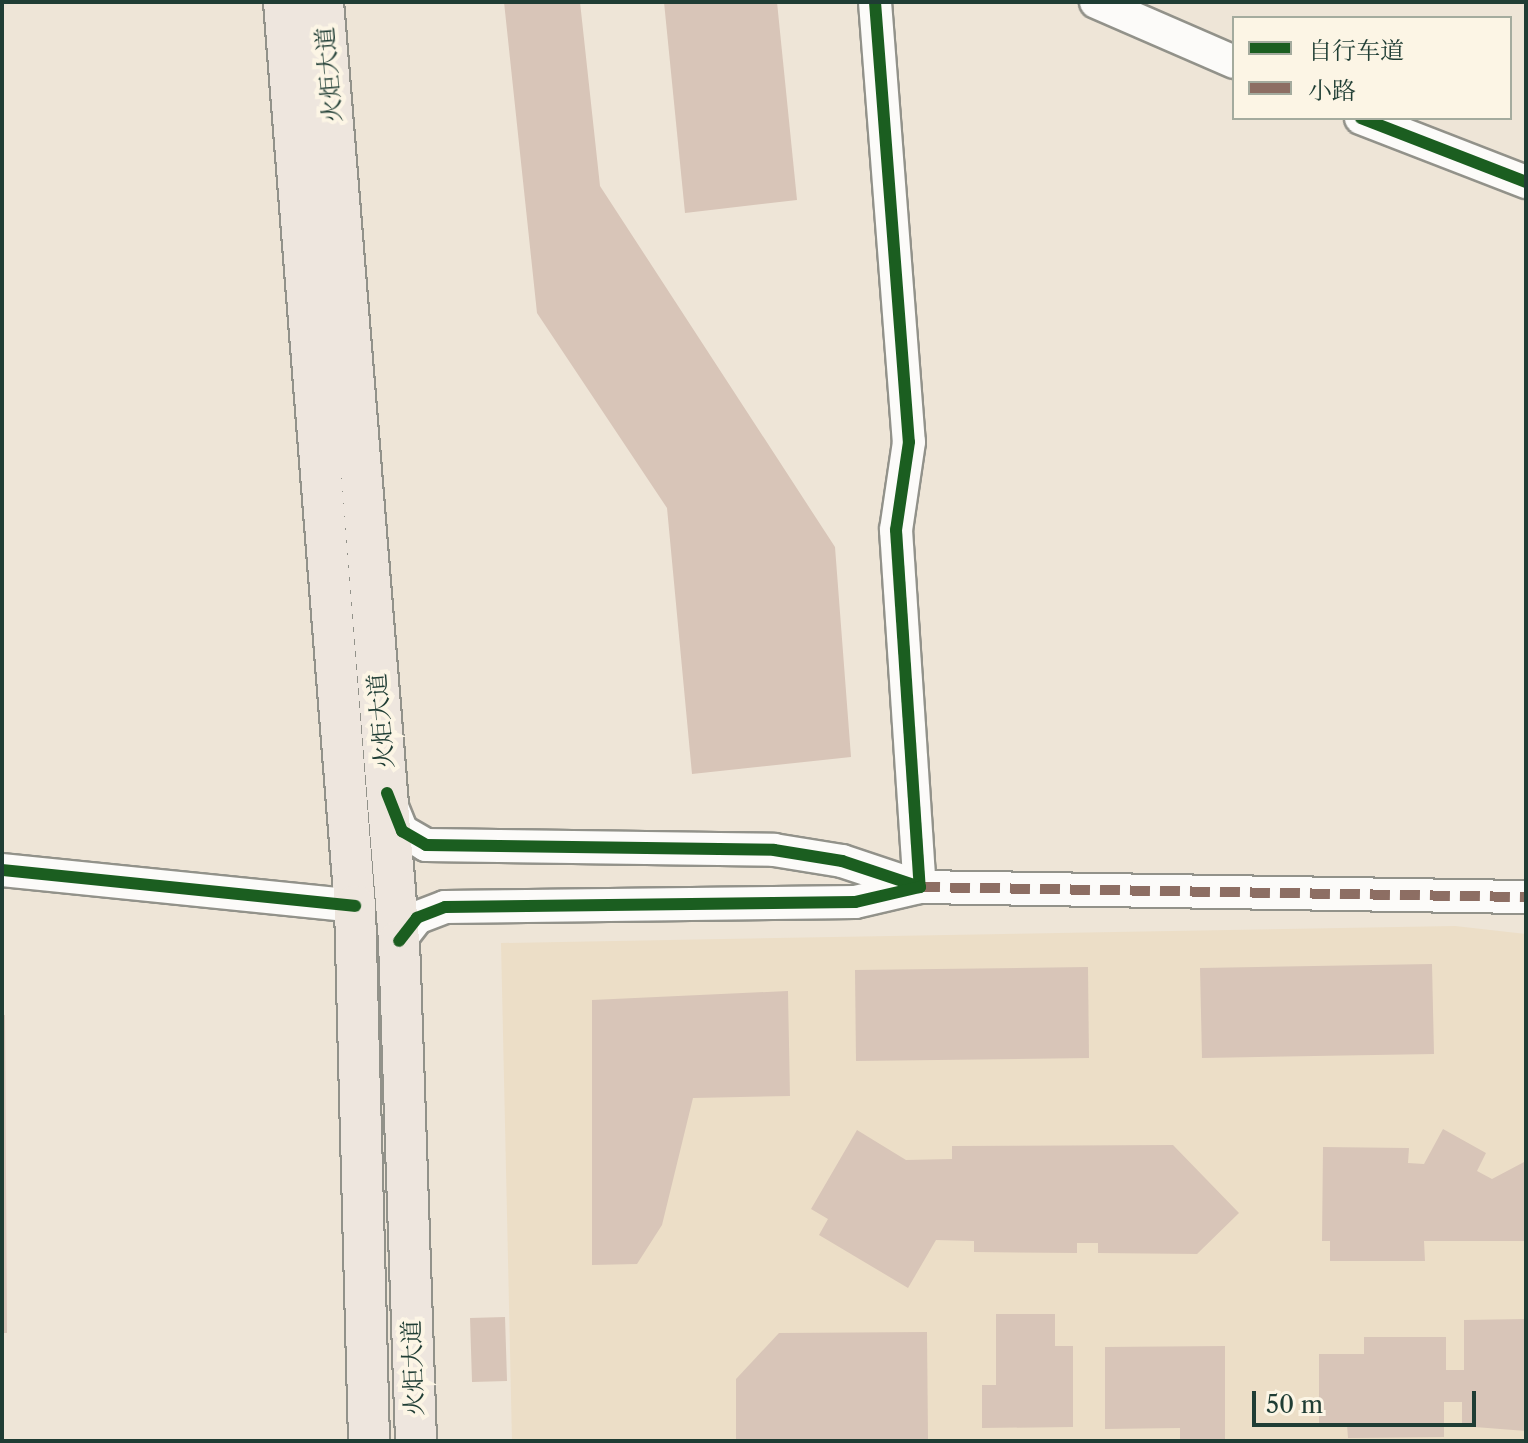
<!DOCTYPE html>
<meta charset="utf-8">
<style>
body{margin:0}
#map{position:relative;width:1528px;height:1443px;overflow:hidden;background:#eee5d7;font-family:"Libre Caslon Text","Noto Serif SC",serif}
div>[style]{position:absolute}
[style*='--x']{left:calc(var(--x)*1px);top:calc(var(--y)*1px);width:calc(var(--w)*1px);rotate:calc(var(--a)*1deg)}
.built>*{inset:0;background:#ecdec7}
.building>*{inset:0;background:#d8c5b8}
.roads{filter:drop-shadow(2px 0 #92928a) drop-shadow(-2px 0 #92928a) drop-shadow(0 2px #92928a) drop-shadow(0 -2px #92928a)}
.minor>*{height:32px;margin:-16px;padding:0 16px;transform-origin:16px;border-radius:16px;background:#fcfbf9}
.major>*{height:40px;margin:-20px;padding:0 20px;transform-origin:20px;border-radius:20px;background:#eee6de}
.quiet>*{height:10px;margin-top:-5px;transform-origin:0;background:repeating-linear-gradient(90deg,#8d6e63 0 20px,transparent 0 30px)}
.cycleway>*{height:12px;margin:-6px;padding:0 6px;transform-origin:6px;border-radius:6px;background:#1b5e20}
span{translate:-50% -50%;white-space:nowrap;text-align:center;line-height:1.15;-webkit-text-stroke:8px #fcf5e5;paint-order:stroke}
.street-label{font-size:24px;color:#1f3d34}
.frame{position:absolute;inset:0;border:4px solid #1f3d34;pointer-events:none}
.legend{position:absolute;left:1232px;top:16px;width:280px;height:104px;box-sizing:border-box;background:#fcf5e5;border:2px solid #a4ab9e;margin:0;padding:10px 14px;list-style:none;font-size:24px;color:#1f3d34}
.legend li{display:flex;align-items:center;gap:16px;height:40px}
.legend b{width:40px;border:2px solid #a4ab9e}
.scale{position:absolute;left:1252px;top:1391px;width:224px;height:36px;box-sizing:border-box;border:4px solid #1f3d34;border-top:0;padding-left:10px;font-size:24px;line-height:28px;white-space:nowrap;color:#1f3d34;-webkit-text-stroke:6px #fcf5e5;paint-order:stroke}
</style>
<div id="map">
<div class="built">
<i style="clip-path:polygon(1455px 926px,1526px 934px,1526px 1441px,512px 1441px,501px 943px)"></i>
</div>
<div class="building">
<i style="clip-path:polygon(504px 2px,580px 2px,600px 186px,835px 547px,851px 757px,692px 774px,667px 508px,537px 313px)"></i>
<i style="clip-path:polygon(664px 2px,777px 2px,797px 200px,685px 213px)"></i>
<i style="clip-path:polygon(1432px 964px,1434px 1054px,1202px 1058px,1200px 968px)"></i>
<i style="clip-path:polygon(1088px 967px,1089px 1058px,856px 1061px,855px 970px)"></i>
<i style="clip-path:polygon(788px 991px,790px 1096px,693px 1098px,662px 1225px,637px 1264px,592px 1265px,592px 1000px)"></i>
<i style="clip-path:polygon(2px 1015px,5px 1015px,7px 1333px,2px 1333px)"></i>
<i style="clip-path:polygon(1443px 1129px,1486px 1153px,1477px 1171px,1492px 1179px,1526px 1161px,1526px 1241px,1424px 1241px,1425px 1261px,1330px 1261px,1330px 1241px,1322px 1241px,1323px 1147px,1409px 1148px,1408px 1163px,1424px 1164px)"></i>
<i style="clip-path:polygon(857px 1130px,906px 1160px,952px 1159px,952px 1146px,1173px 1145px,1239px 1213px,1197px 1254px,1098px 1253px,1098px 1243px,1077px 1243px,1077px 1253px,974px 1252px,974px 1241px,936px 1240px,908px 1288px,819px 1235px,828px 1219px,811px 1209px)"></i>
<i style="clip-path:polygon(996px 1314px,1055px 1314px,1055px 1346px,1073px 1346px,1073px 1427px,982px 1428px,982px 1385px,996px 1385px)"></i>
<i style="clip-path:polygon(505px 1317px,507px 1381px,472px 1382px,470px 1318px)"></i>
<i style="clip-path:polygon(1526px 1319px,1526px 1431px,1462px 1426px,1462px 1402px,1444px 1402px,1444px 1437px,1348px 1438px,1347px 1425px,1319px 1425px,1319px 1354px,1364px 1354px,1364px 1337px,1446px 1337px,1446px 1370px,1464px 1370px,1464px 1320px)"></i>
<i style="clip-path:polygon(927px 1332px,928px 1439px,736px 1441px,736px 1379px,779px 1333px)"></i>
<i style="clip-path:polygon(1225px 1346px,1225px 1440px,1180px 1439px,1180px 1428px,1105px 1429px,1105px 1347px)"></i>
</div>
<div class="roads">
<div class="minor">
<i style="--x:875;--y:2;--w:441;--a:85.6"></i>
<i style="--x:909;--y:442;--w:89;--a:98.4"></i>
<i style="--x:896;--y:530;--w:358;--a:86.2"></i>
<i style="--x:920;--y:887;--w:606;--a:0.95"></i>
<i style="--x:1096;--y:2;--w:150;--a:23.5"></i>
<i style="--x:1361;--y:118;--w:177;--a:21.2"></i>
<i style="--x:390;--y:802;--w:31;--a:68"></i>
<i style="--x:402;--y:831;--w:28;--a:30"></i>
<i style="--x:426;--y:845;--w:348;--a:0.8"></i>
<i style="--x:774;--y:850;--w:69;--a:9.2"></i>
<i style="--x:842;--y:861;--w:82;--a:18.4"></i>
<i style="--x:920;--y:887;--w:67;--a:167"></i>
<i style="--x:855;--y:902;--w:410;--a:179.3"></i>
<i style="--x:445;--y:907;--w:30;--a:159"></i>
<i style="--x:417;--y:918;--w:29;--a:128"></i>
<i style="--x:2;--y:870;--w:355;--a:5.8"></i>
</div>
<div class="major">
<i style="--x:284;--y:2;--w:907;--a:85.51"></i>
<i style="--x:355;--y:906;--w:535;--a:88.5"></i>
<i style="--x:323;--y:2;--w:942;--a:85.37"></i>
<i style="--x:399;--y:941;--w:500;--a:88.05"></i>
</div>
</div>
<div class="quiet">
<i style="--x:920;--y:887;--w:606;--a:0.95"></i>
</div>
<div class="cycleway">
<i style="--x:875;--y:2;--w:441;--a:85.6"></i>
<i style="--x:909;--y:442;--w:89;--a:98.4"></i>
<i style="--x:896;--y:530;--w:358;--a:86.2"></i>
<i style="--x:1361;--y:118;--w:177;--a:21.2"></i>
<i style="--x:387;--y:793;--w:41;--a:68.5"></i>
<i style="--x:402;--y:831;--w:28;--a:30"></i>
<i style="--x:426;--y:845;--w:348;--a:0.8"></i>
<i style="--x:774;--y:850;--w:69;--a:9.2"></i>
<i style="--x:842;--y:861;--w:82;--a:18.4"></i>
<i style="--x:920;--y:887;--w:67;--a:167"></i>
<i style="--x:855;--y:902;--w:410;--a:179.3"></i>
<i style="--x:445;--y:907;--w:30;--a:159"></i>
<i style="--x:417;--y:918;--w:29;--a:128"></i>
<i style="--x:2;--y:870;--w:355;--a:5.8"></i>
</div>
<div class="street-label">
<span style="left:329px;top:75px;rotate:-95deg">火炬大道</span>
<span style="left:381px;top:721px;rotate:-95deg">火炬大道</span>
<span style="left:413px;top:1368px;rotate:-92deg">火炬大道</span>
</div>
<div class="frame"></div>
<ul class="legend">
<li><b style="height:10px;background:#1b5e20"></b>自行车道</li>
<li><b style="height:10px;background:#8d6e63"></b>小路</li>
</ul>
<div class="scale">50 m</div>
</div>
